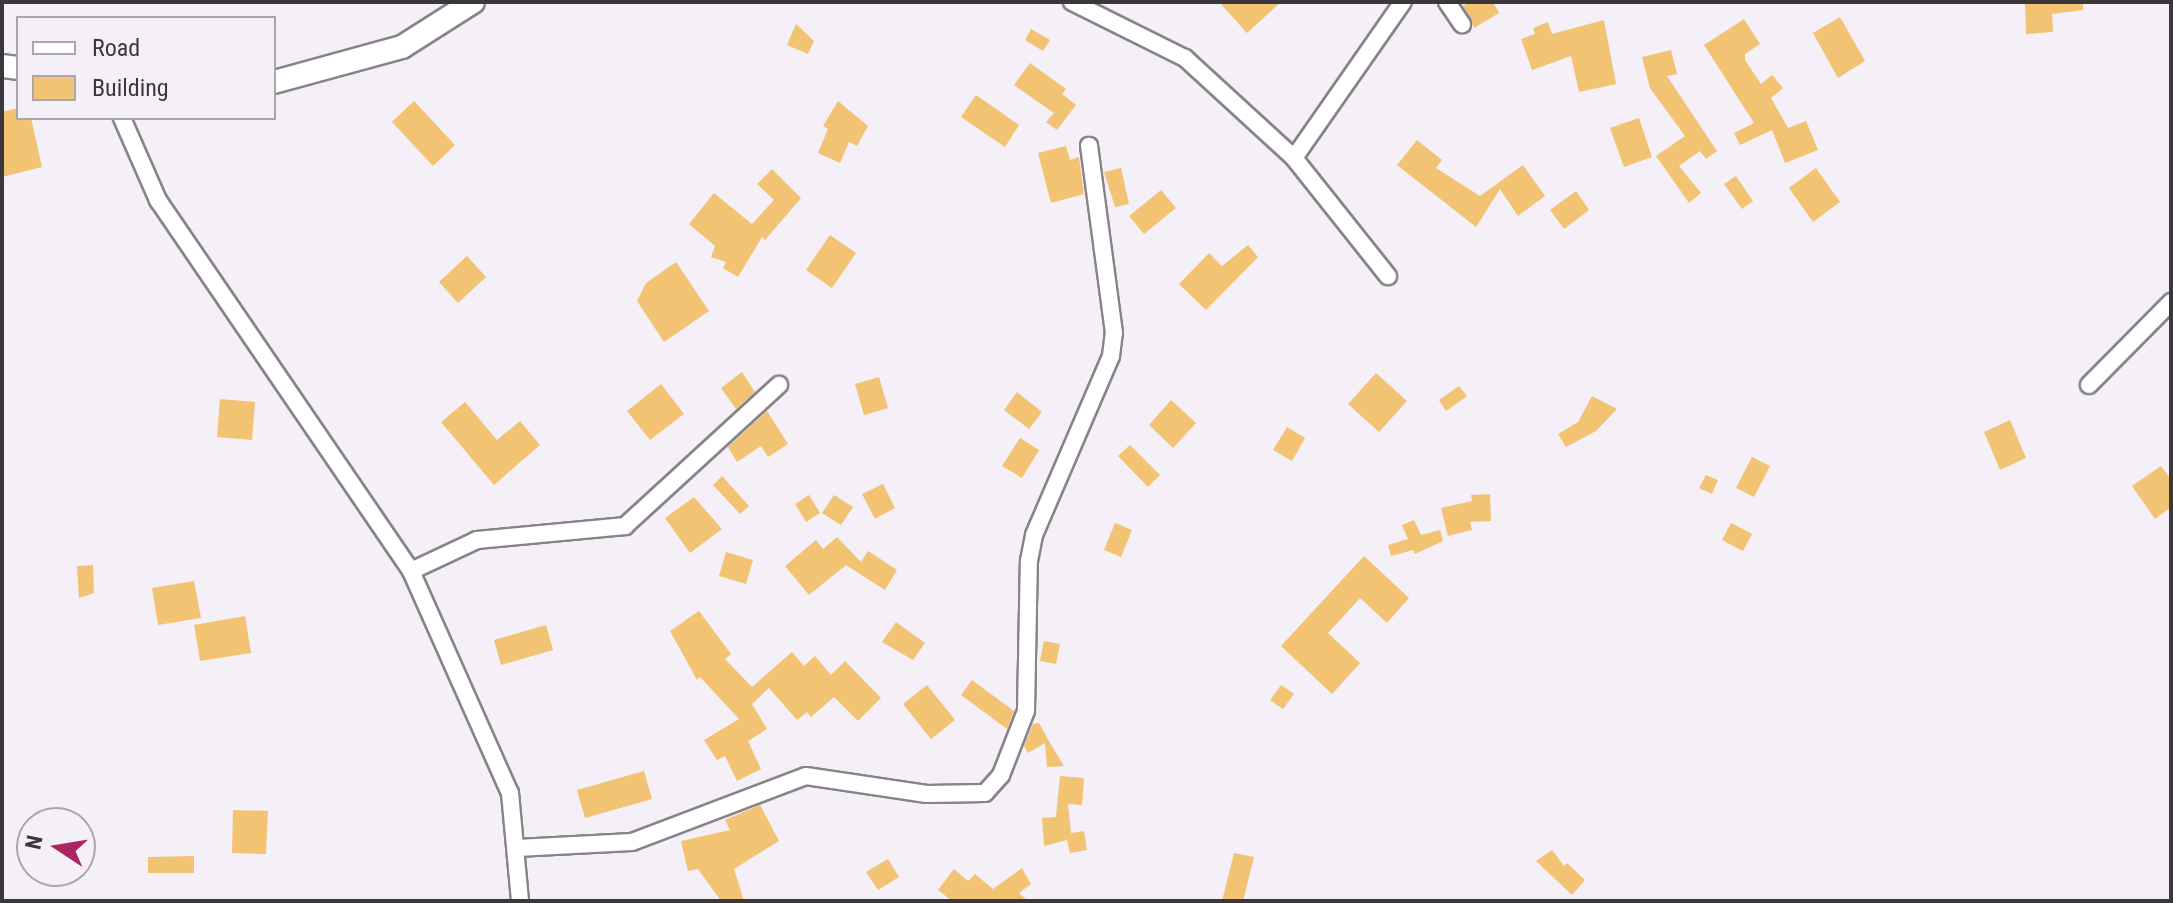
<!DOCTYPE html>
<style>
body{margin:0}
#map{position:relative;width:2173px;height:903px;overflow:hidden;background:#f5eff7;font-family:"Roboto Condensed",sans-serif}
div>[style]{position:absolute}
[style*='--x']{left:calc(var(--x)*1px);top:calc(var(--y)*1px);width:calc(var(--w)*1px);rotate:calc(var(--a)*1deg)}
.building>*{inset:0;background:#f1c372}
.roads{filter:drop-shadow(2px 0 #88838a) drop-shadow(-2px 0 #88838a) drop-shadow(0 2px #88838a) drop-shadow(0 -2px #88838a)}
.street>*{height:16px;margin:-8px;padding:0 8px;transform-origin:8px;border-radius:8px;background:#fff}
.secondary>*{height:22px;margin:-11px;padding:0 11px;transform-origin:11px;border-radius:11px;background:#fff}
span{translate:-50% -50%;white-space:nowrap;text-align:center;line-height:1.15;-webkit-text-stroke:7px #f5eff7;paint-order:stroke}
.frame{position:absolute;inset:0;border:4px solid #3b383b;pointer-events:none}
.legend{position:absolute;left:16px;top:16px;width:260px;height:104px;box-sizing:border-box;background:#f5eff7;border:2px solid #aba6ac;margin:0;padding:10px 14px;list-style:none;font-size:24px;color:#3b383b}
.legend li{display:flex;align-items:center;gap:16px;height:40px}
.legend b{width:40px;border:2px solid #aba6ac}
.north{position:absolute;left:16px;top:807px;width:80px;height:80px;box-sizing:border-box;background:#f5eff7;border:2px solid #aba6ac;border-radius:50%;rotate:282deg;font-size:22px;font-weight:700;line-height:32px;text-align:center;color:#3b383b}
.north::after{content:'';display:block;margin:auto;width:28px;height:36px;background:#ad2364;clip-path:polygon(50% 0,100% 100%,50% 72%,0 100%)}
</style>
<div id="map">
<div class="building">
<i style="clip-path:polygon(1219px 2px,1281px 2px,1247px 33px)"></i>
<i style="clip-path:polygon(1469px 2px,1493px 2px,1499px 13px,1474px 28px,1463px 6px)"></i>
<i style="clip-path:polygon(2025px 2px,2083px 2px,2083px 10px,2052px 14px,2053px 32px,2026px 34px)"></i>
<i style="clip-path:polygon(1840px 17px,1865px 61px,1838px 78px,1813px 33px)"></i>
<i style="clip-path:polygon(1744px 19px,1760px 44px,1745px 54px,1745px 60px,1761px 84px,1772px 75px,1783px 88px,1771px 98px,1788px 128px,1806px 121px,1818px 150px,1785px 163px,1772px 130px,1740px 145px,1734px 133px,1754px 123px,1704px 45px)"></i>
<i style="clip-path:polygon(1604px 20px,1616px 84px,1579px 92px,1571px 56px,1532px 70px,1521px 39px,1535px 34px,1533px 28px,1548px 22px,1552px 34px)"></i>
<i style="clip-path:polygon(796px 24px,814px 41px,808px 54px,787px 45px)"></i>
<i style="clip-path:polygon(1031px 29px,1050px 40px,1043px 51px,1025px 40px)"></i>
<i style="clip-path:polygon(1671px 50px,1677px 74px,1667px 76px,1717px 151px,1706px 159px,1700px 151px,1679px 166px,1701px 193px,1689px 203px,1656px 156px,1685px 136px,1650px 88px,1642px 57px)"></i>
<i style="clip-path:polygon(1030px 63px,1066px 89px,1062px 94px,1076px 105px,1057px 130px,1046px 122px,1054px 113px,1014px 85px)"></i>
<i style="clip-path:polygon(976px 95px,1019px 125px,1005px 147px,961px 117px)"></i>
<i style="clip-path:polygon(414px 101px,455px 145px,433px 166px,392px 122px)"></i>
<i style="clip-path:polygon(838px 101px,868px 126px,857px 146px,849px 142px,840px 163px,818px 153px,828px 129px,823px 126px)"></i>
<i style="clip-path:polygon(18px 108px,18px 118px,31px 118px,42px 167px,2px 177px,2px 112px)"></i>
<i style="clip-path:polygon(1639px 118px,1652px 157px,1624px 167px,1610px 128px)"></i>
<i style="clip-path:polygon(1417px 140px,1442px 160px,1436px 168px,1480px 196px,1523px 165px,1545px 196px,1518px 216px,1500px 189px,1476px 227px,1397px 165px)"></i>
<i style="clip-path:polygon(1066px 146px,1070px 160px,1079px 157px,1084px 194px,1051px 203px,1038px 153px)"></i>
<i style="clip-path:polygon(1121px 168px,1129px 204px,1115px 207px,1104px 172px)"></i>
<i style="clip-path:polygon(1816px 168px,1840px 202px,1813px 222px,1789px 188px)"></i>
<i style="clip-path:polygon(772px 169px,801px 198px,765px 240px,762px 237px,738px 277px,723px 268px,726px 262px,711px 257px,715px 246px,689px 224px,714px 193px,752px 224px,774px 200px,757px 184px)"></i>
<i style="clip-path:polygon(1736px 176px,1753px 201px,1742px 209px,1724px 184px)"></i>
<i style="clip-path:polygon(1161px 190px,1176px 208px,1144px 234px,1129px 216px)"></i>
<i style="clip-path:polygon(1576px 191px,1589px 210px,1564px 229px,1550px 210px)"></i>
<i style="clip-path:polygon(830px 235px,856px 253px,832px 288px,806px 270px)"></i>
<i style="clip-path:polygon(1248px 245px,1258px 257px,1206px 310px,1179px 284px,1209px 253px,1222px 266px)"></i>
<i style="clip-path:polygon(467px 256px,486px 277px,458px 303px,439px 282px)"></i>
<i style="clip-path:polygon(676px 262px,709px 311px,664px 342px,637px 301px,646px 283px)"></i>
<i style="clip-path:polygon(742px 372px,755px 392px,736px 409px,721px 388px)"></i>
<i style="clip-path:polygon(1376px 373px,1407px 401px,1379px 432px,1348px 404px)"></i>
<i style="clip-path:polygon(879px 377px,888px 408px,864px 415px,855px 384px)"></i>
<i style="clip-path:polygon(661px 384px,684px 414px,650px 440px,627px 411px)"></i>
<i style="clip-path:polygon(1459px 386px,1467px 396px,1446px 411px,1439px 400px)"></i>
<i style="clip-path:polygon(1017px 392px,1042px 412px,1029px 429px,1004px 410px)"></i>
<i style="clip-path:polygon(1592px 396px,1617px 409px,1596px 431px,1566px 447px,1558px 434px,1578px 422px)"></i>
<i style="clip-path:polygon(220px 399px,255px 402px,252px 440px,217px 437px)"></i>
<i style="clip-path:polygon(1171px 400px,1196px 423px,1173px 448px,1149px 425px)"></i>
<i style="clip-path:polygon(465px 402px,497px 440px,520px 421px,540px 445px,494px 485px,441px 422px)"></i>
<i style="clip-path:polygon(767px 411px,788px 444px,768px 457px,761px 446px,737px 462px,728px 447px)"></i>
<i style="clip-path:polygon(2010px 420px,2026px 458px,2000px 470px,1984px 432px)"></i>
<i style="clip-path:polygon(1287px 427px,1305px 438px,1292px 461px,1273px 450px)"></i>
<i style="clip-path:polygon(1020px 438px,1039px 450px,1022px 478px,1002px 466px)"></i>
<i style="clip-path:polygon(1130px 445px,1160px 475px,1148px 487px,1118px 456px)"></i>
<i style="clip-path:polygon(1752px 457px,1770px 466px,1754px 497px,1736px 488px)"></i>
<i style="clip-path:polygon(2161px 466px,2171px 479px,2171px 507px,2155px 519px,2132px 486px)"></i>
<i style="clip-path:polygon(1706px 475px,1718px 480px,1712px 494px,1699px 488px)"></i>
<i style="clip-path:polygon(722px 476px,749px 506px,740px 514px,713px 485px)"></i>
<i style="clip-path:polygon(883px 484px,895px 508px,875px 519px,862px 494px)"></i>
<i style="clip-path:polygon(1490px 494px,1491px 521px,1470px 522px,1472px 530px,1448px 536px,1441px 508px,1472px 501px,1471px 495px)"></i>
<i style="clip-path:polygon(809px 495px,820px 513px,806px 522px,795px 504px)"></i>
<i style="clip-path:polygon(834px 495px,853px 507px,841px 525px,822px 513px)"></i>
<i style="clip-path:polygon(694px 497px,722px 529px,690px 553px,665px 518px)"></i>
<i style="clip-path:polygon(1414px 520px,1421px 535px,1440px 530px,1443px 541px,1415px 554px,1413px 550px,1391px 556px,1388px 545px,1408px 539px,1402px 525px)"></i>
<i style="clip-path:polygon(1115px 523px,1132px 530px,1121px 557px,1104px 550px)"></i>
<i style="clip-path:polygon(1731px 523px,1752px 534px,1743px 551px,1722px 540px)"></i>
<i style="clip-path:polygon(837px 537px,861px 562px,868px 551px,897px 570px,885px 590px,846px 565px,809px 595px,785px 566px,816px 540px,823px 549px)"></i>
<i style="clip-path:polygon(726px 552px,753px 560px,746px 584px,719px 576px)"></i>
<i style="clip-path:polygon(1364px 556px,1409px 598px,1387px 623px,1360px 598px,1328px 633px,1360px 663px,1332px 694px,1281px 646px)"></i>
<i style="clip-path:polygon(93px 565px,94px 593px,79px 598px,77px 566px)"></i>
<i style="clip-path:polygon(194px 581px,201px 618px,158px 625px,152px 588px)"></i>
<i style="clip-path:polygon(699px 611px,731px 654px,725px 659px,752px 687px,792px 652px,804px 666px,815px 656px,831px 675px,845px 661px,881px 698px,858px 721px,834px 697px,811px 717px,807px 712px,797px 720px,769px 688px,752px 704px,767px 729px,748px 741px,761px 769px,737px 781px,725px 756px,717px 760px,704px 740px,739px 719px,700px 677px,697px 680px,670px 631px)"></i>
<i style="clip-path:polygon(245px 616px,251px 653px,200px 661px,194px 625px)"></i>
<i style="clip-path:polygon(896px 622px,925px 643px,913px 660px,882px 642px)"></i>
<i style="clip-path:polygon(546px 625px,553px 650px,501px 665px,494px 640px)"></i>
<i style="clip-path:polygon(1044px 641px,1060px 644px,1056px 664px,1040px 661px)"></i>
<i style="clip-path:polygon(972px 680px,1014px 711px,1007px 729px,961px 695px)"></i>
<i style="clip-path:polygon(927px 685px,955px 720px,931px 739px,903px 704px)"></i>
<i style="clip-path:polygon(1281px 685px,1294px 694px,1283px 709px,1270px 700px)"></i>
<i style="clip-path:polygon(1039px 723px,1049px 741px,1064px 766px,1047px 767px,1045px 743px,1028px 753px,1024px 746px,1033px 724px)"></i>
<i style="clip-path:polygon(644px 771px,652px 799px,585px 818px,577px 790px)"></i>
<i style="clip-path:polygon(1060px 776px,1084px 778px,1082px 805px,1068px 804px,1071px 833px,1084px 831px,1087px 850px,1070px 853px,1067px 840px,1044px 846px,1042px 818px,1056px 817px)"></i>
<i style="clip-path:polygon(760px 805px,779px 841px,734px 869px,744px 901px,721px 901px,698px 869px,688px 871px,681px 841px,730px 830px,725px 820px)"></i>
<i style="clip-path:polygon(233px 810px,268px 811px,266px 854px,232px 853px)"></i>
<i style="clip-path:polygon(1552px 850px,1564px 866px,1567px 863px,1585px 880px,1572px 895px,1536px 861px)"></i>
<i style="clip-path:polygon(1234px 853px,1254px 857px,1243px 901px,1222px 901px)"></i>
<i style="clip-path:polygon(194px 856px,194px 873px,148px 873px,148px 857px)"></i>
<i style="clip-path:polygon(888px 859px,899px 877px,878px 890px,866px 872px)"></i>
<i style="clip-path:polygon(1022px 868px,1031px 884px,1019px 893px,1028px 901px,952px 901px,938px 890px,954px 869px,968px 881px,975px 874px,993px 889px)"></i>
</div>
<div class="roads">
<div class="street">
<i style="--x:1072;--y:2;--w:126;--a:26.4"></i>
<i style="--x:1185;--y:58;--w:148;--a:42.5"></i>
<i style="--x:1294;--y:158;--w:151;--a:51.5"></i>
<i style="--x:1447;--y:2;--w:27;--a:56"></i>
<i style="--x:122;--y:118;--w:90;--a:66.3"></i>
<i style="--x:158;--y:200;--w:449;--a:55.7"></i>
<i style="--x:411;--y:571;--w:243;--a:66"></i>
<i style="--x:510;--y:793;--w:108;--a:84.7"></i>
<i style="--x:1294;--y:158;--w:190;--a:-55.1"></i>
<i style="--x:2089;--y:385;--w:117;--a:-45.3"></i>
<i style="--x:411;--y:571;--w:73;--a:-25.2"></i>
<i style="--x:477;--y:540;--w:149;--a:-5.4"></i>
<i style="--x:625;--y:526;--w:209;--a:-42.5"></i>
<i style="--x:517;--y:848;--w:115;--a:-3"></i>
<i style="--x:632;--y:842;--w:186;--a:-20.8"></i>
<i style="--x:806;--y:776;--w:122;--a:8.5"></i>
<i style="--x:927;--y:794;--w:58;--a:-1"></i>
<i style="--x:985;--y:793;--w:24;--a:-48"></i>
<i style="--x:1001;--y:775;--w:69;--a:-68.7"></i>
<i style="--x:1026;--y:711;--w:150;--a:-88.9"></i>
<i style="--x:1029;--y:561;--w:26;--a:-79"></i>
<i style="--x:1034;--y:535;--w:195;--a:-66.7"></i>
<i style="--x:1111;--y:356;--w:23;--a:-83"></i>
<i style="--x:1114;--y:333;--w:189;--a:-97.6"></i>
</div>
<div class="secondary">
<i style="--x:2;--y:66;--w:16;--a:7"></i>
<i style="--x:274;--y:82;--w:133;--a:-15.3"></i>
<i style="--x:402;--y:47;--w:84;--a:-32.4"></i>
</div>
</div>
<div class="frame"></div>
<ul class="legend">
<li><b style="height:10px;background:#fff"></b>Road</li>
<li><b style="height:22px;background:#f1c372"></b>Building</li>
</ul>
<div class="north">N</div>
</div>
